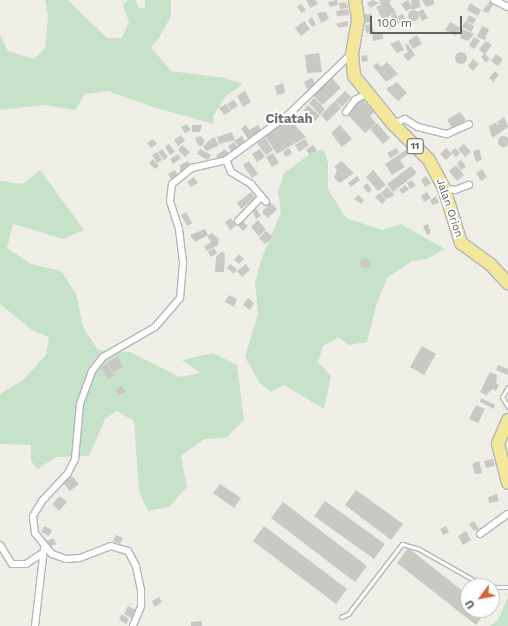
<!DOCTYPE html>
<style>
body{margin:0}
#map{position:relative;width:508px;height:626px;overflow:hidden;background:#efeee7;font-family:"Work Sans",sans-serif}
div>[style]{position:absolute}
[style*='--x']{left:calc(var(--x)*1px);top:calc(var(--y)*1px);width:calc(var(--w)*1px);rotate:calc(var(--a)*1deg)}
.green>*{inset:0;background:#c6e3ca}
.building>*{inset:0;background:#cac8c3}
.round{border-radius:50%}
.roads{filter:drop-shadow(1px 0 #b4b6ba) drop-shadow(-1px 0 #b4b6ba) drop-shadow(0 1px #b4b6ba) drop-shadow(0 -1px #b4b6ba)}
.lane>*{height:3px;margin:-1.5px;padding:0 1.5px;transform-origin:1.5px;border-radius:1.5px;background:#fff}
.street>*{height:6px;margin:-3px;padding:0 3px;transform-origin:3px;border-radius:3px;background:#fff}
.highway>*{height:12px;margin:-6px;padding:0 6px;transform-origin:6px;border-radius:6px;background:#f2e79b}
span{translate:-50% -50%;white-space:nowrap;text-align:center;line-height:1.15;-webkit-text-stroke:4px #fff;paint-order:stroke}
.shield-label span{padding:1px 3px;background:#fff;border:1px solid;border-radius:3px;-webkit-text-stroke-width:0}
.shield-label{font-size:10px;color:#5e6165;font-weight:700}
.street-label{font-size:11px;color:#5e6165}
.quarter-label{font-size:13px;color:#6f7277;font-weight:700}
.north{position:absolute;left:460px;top:578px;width:40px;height:40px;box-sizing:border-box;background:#fff;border:1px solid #bfc0c1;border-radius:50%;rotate:238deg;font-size:11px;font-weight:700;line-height:16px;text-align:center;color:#5e6165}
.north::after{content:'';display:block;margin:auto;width:14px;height:18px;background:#d76345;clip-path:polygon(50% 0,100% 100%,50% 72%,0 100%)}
.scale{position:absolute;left:370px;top:16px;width:92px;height:18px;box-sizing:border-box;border:2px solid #5e6165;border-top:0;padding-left:5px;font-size:12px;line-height:14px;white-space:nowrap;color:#5e6165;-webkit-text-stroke:3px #fff;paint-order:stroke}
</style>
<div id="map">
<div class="green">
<i style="clip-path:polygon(45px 0,68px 0,107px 38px,122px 38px,129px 22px,123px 5px,128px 0,135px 0,139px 8px,145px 8px,145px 0,171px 0,171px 16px,159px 38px,151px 47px,171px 71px,225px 78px,243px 84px,226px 96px,213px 116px,214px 124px,156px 108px,108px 91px,85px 94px,75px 110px,44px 105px,0 110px,0 35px,8px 51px,34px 59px,45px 48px,48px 17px)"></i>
<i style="clip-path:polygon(324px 150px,328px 163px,328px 189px,346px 218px,382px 230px,401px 224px,445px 249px,427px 259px,412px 261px,387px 278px,376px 306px,367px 342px,348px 345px,339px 337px,323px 346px,318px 362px,331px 376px,324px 409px,284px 385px,271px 392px,259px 382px,245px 357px,258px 314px,255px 283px,261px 260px,281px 212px,278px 191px,284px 173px,314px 151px)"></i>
<i style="clip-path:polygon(40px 170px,84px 230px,64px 239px,13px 224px,7px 248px,31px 264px,61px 271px,76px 294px,83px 327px,98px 350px,130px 352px,180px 377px,200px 373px,182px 360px,213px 353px,237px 365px,244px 420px,226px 438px,204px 439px,181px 456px,187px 487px,169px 507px,148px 511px,139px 492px,134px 421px,117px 411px,105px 419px,89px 456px,56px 457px,38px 469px,31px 461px,31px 445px,0 444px,0 394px,23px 380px,46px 355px,49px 337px,32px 330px,0 304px,0 181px,23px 184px)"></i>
<i style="clip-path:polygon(508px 597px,508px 626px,490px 626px,498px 620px)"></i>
</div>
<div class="building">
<i style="clip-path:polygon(306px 0,316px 0,318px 4px,310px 8px)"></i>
<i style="clip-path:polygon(337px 0,338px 5px,330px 7px,328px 2px)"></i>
<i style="clip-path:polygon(373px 0,379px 3px,370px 8px,367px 3px)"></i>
<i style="clip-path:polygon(379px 0,391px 0,389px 3px,396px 12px,383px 20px,376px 7px,381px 5px)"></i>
<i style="clip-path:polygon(408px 0,413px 8px,406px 11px,401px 4px)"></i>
<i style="clip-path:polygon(411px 0,419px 0,421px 7px,412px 10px)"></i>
<i style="clip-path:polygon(422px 0,433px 0,435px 4px,426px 7px)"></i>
<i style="clip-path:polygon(491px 0,495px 2px,488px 13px,482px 11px)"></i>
<i style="clip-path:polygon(346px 2px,348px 8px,340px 9px,339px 3px)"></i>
<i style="clip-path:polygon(470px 3px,481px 10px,478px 16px,467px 10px)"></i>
<i style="clip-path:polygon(301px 4px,306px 10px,302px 13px,297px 7px)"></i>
<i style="clip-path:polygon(348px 9px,349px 15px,337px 16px,336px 11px)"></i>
<i style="clip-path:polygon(423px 9px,428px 18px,422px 21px,418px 12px)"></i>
<i class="round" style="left:407.5px;top:9.5px;width:11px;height:11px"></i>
<i style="clip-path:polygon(326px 12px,329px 19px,321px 23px,317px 13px)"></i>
<i style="clip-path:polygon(396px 13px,399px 23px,396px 25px,391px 16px)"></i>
<i style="clip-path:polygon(364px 14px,372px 14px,372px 22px,365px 23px)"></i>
<i style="clip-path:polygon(403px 14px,406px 21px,400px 23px,398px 16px)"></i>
<i style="clip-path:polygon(469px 15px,476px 19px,473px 24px,466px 21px)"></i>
<i style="clip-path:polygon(312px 17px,316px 25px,312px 27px,308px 20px)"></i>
<i style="clip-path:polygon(304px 21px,310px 29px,301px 36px,295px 28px)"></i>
<i style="clip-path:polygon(348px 21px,348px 26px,339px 28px,336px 24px)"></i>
<i style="clip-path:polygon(393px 21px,396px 26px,390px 29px,385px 24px)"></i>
<i style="clip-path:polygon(465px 21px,474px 26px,471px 32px,462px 27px)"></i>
<i style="clip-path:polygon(450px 22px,461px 28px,456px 36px,445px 30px)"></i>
<i style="clip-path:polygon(372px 24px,374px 32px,366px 33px,365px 25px)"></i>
<i style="clip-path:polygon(482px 26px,489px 29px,485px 40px,477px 37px)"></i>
<i style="clip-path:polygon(462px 29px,474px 34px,468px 41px,460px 38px)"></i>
<i style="clip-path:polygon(382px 33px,383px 39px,372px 41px,373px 34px)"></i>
<i style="clip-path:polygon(417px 35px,422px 44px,413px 49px,408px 41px)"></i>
<i style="clip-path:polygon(474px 37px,480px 41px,474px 49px,469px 45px)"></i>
<i style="clip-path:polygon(399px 40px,404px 50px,397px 53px,390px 44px)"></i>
<i style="clip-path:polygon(486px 41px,492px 45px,485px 54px,490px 59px,486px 63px,481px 57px,484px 54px,479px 49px)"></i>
<i style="clip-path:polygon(408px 44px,415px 55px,408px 61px,403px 55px,408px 52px,405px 45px)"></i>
<i class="round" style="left:455px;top:52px;width:12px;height:12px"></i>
<i style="clip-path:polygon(319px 53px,322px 72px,307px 73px,305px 55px)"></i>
<i style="clip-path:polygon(496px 54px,503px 59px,498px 66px,491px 61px)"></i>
<i style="clip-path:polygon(367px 55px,368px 61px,362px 62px,361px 56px)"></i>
<i style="clip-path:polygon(473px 59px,479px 64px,473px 71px,468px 66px)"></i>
<i style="clip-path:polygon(387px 62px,398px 74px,386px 82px,373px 66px,377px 63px,381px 67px)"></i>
<i style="clip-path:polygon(495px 71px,499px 75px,493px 82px,489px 78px)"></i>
<i style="clip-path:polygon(331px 77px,341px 88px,322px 105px,312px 94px)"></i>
<i style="clip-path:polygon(312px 78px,316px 85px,307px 89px,304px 82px)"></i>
<i style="clip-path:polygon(397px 82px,407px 93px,398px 101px,386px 89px)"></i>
<i style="clip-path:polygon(283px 83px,285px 93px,277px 95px,275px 86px)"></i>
<i style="clip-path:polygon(245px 91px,251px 102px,243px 107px,237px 96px)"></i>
<i style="clip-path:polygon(345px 91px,351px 97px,342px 107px,335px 101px)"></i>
<i style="clip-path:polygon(314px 98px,325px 109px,320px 115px,309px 103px)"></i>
<i style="clip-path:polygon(362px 99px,374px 112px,370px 116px,376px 123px,365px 133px,346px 113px)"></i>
<i style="clip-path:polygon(234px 100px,238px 106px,231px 110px,227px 104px)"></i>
<i style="clip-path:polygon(335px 101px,341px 108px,327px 122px,321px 115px)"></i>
<i style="clip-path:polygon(226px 104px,231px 111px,224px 115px,219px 108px)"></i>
<i style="clip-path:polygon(308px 105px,320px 116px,314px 122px,303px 111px)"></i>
<i style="clip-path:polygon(278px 111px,281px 117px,273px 121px,270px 116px)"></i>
<i style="clip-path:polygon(460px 112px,466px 120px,453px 129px,447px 120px)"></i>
<i style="clip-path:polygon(504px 117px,508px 127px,492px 138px,489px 126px,495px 123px,499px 125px,497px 122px)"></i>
<i style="clip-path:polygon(289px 119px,306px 137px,277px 154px,264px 135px)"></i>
<i style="clip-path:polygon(377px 123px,390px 138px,383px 144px,370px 129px)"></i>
<i style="clip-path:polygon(187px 124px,191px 130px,185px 133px,181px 127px)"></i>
<i style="clip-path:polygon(192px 125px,202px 125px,200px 132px,192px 132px)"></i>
<i style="clip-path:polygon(246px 125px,249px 130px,258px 125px,262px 132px,248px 139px,241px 128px)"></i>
<i style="clip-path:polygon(340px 125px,352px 139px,342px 147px,331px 133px)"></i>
<i style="clip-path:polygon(232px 132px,235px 140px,219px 144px,217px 137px)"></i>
<i style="clip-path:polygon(181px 135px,185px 141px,178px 146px,174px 140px)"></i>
<i class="round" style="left:497.5px;top:135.5px;width:11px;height:11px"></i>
<i style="clip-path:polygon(200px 136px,205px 140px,202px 146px,198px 145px,195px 138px)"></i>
<i style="clip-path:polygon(242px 136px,245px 142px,238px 146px,234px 141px)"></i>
<i style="clip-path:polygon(214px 137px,219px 145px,207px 151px,203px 147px,209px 140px,214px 145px,210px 140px)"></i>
<i style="clip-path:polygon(265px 138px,273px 150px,266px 155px,257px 143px)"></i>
<i style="clip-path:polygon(153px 139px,157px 144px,151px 148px,147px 143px)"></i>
<i style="clip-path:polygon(305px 139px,309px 145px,299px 152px,295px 145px)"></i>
<i style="clip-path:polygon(234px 142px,237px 147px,231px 151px,228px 146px)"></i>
<i style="clip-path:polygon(169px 144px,175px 152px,170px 155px,165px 147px)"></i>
<i style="clip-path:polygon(464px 144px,471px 152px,465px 157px,458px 149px)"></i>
<i style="clip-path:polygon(182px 145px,190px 152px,185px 157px,178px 150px)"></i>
<i style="clip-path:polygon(313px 145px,317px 150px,310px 155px,306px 150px)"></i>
<i style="clip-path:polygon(289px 148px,292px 153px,286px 157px,283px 152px)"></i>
<i style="clip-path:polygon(397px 148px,399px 153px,390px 158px,387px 153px)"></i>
<i style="clip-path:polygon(446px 148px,452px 154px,446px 160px,440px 154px)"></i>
<i style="clip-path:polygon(455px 148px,460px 153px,456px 157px,451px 152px)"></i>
<i style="clip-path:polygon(162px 149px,168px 157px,164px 160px,158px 152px)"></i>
<i style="clip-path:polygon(200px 149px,211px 155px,208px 160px,197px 154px)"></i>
<i style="clip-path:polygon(225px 149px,229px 154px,220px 161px,216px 156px)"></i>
<i style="clip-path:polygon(260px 149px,265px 157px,257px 162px,252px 154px)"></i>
<i style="clip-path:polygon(479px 149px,482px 160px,476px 162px,473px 151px)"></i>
<i style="clip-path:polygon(406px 150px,409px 154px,400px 160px,405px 167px,392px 175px,385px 164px)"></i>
<i style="clip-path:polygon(157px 152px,162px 160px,157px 163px,152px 155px)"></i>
<i style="clip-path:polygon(273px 153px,279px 163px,272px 167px,266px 157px)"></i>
<i style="clip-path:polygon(178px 154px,181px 158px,173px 164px,170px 159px)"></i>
<i style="clip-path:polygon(153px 159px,159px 166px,155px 169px,149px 163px)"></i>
<i style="clip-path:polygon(461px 160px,466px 167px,461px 170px,457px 163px)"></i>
<i style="clip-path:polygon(188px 161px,191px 166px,180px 173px,180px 165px)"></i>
<i style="clip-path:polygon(249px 161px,258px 174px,252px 178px,243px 165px)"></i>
<i style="clip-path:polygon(341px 161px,354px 173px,340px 183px,334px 178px,337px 170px,334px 167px)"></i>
<i style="clip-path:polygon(456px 165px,464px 175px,457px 181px,449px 171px)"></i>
<i style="clip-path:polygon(411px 166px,417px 173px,393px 192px,387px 184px)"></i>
<i style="clip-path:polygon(482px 169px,487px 177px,481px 181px,476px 173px)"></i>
<i style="clip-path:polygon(175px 170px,178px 175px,171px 179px,168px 174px)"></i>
<i style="clip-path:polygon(373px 170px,386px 185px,378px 191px,366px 177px)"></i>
<i style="clip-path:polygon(357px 176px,360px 180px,351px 187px,348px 183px)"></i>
<i style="clip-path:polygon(426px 176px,431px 183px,425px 187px,421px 180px)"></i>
<i style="clip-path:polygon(194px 177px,198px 183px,191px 187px,187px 182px)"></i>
<i style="clip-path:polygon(412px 180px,416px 186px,410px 189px,407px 183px)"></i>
<i style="clip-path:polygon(367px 183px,372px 190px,368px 193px,363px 187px)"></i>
<i style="clip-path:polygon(405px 185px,409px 189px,403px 194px,399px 190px)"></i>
<i style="clip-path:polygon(387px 187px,395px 195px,386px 199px,381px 193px)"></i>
<i style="clip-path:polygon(251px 192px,255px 198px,241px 209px,237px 203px)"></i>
<i style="clip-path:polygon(427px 192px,431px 198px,424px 202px,421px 196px)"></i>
<i style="clip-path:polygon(380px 193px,386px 200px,382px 204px,375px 197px)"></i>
<i style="clip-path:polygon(358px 195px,364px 200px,361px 204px,354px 199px)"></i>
<i style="clip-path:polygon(436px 196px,439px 203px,432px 205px,430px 200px)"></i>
<i style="clip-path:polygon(270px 202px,277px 209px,268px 218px,262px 212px)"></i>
<i style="clip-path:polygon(256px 208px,261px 216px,256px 219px,252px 211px)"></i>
<i style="clip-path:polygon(186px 212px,192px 223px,187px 226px,181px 215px)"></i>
<i style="clip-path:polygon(231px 218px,236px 226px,230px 230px,225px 222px)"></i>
<i style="clip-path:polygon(258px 220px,266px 230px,259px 236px,251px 227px)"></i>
<i style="clip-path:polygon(242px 221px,248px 226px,243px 231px,238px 226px)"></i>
<i style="clip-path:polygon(428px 224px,431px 233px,427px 235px,423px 226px)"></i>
<i style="clip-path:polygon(205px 229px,208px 235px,195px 242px,190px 235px)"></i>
<i style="clip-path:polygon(266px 231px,273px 237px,265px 244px,259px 238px)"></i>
<i style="clip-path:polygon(212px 233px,219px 239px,218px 245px,207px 251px,204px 247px,211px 242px,207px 236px)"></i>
<i style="clip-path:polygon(214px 248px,217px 253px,211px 257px,208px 252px)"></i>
<i style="clip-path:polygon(221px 252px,225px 253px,224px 272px,215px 272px,216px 257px)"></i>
<i style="clip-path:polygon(239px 254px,244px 259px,239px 264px,234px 260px)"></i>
<i class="round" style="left:360px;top:258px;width:10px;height:10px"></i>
<i style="clip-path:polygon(230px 264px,237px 269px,234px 274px,227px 268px)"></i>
<i style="clip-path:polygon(246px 264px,250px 270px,242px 277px,237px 271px)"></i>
<i style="clip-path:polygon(229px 295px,237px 299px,234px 307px,225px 302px)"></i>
<i style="clip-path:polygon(248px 298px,254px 303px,250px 310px,243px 305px)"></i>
<i style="clip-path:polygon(422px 346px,436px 354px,424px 375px,410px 367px)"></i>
<i style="clip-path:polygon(118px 356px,123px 367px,113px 372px,108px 362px)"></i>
<i style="clip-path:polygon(108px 364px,114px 376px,108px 379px,101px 367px)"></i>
<i style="clip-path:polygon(498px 365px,508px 369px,508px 375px,496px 370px)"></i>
<i style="clip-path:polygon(490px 372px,497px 375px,496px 383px,499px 385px,496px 391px,493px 389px,486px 395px,480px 392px)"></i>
<i style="clip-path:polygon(122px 386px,126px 392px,119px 395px,116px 389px)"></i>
<i style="clip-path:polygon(481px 398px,495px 405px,494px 409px,480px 402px)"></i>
<i style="clip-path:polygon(476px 405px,485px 409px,478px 423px,469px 419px)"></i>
<i style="clip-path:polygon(493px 459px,495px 466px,486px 468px,484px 461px)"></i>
<i style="clip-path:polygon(479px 461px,482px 473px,475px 474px,472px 464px)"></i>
<i style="clip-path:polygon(72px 476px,79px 484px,70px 491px,63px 483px)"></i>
<i style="clip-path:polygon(220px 484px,241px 498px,234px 508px,213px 493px)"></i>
<i style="clip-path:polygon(356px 490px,403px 524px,391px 540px,345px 505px)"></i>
<i style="clip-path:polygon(497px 494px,499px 501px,489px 503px,488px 497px)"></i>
<i style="clip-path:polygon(60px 496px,67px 502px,59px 511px,52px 504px)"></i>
<i style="clip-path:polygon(325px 501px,385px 544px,374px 559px,314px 516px)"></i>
<i style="clip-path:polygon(283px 502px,367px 566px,355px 582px,271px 518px)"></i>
<i style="clip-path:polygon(474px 521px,479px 529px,474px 531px,469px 524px)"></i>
<i style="clip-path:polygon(44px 526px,52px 530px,49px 536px,41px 532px)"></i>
<i style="clip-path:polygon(264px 526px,347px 589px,336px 604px,253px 541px)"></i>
<i style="clip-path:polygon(446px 526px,449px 532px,443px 535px,440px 529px)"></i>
<i style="clip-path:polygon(466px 531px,471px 540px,463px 545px,458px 536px)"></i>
<i style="clip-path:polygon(116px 535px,123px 538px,120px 544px,113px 541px)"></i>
<i style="clip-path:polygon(54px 538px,56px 544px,49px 547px,47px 541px)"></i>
<i style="clip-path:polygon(408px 548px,468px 595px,468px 610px,487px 610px,476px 625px,397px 563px)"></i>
<i style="clip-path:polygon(159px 597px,162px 602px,155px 607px,152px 601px)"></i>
<i style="clip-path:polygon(128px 606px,138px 611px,133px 619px,124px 614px)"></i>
<i style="clip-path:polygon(122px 614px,129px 619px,126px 624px,119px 619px)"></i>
<i style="clip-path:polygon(202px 621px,202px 626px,191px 626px,191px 622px)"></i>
</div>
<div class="roads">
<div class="lane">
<i style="--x:508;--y:387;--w:12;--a:121"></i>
<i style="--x:502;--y:397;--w:12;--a:59"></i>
<i style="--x:492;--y:587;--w:16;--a:0"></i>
<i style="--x:341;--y:617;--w:8;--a:-23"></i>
<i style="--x:348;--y:614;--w:88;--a:-52.4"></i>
<i style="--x:402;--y:544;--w:18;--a:16"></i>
<i style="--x:419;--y:549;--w:75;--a:29.6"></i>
</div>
<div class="street">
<i style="--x:494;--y:0;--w:16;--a:27"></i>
<i style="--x:346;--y:112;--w:15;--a:-53"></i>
<i style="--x:355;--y:100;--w:13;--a:-29"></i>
<i style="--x:393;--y:124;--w:13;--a:-23"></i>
<i style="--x:405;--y:119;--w:15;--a:32"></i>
<i style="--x:418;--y:127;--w:30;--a:14"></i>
<i style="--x:447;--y:134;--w:24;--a:-24"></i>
<i style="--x:226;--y:160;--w:13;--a:67"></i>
<i style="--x:231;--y:172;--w:23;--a:31"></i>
<i style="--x:251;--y:184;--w:23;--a:50"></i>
<i style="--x:444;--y:188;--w:11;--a:10"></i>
<i style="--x:455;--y:190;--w:15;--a:-20"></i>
<i style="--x:238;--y:221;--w:33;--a:-46"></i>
<i style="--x:480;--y:534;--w:34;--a:-36"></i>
<i style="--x:0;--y:545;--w:22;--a:58"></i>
<i style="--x:12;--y:564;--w:14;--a:0"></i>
<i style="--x:26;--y:564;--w:18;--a:-34"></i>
<i style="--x:35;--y:626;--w:79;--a:-83.4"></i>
<i style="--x:133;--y:626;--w:22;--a:-68"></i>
<i style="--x:141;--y:606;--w:16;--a:-90"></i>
<i style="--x:141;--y:590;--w:25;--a:-102"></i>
<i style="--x:136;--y:566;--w:17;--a:-118"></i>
<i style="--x:128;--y:551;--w:18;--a:-164"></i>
<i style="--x:111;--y:546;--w:34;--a:159"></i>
<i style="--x:79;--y:558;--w:13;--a:176"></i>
<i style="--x:66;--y:559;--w:15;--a:-160"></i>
<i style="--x:52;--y:554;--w:27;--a:-129"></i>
<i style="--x:35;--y:533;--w:17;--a:-97"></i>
<i style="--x:33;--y:516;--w:17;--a:-59"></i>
<i style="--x:42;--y:501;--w:38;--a:-47"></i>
<i style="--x:68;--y:473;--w:16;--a:-63"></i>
<i style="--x:75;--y:459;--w:55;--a:-84.8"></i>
<i style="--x:80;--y:404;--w:35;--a:-70"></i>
<i style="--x:92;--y:371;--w:18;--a:-52"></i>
<i style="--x:103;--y:357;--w:60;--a:-30"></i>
<i style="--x:155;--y:327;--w:38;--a:-49"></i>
<i style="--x:180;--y:298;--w:36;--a:-85"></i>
<i style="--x:183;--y:262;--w:33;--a:-97"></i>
<i style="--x:179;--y:229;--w:29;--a:-108"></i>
<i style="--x:170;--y:201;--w:17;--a:-83"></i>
<i style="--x:172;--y:184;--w:26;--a:-39"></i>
<i style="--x:192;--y:168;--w:35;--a:-13"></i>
<i style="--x:226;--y:160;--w:77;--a:-36"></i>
<i style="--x:288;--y:115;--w:89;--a:-44.1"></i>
</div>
<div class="highway">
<i style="--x:355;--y:0;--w:20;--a:81"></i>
<i style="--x:358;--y:20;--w:34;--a:100"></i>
<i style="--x:352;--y:53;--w:23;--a:85"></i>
<i style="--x:354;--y:76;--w:62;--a:50.9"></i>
<i style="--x:393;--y:124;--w:51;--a:45"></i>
<i style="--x:429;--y:160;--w:32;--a:62"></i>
<i style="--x:444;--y:188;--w:58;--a:72.8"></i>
<i style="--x:461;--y:243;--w:37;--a:36"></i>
<i style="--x:491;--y:265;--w:25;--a:47"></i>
<i style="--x:508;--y:420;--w:26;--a:113"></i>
<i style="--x:498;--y:444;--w:40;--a:75.6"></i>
</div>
</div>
<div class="shield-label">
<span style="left:415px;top:146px">11</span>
</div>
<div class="street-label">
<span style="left:449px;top:208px;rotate:71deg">Jalan Orion</span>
</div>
<div class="quarter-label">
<span style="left:289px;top:119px">Citatah</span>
</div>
<div class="north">U</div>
<div class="scale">100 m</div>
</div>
